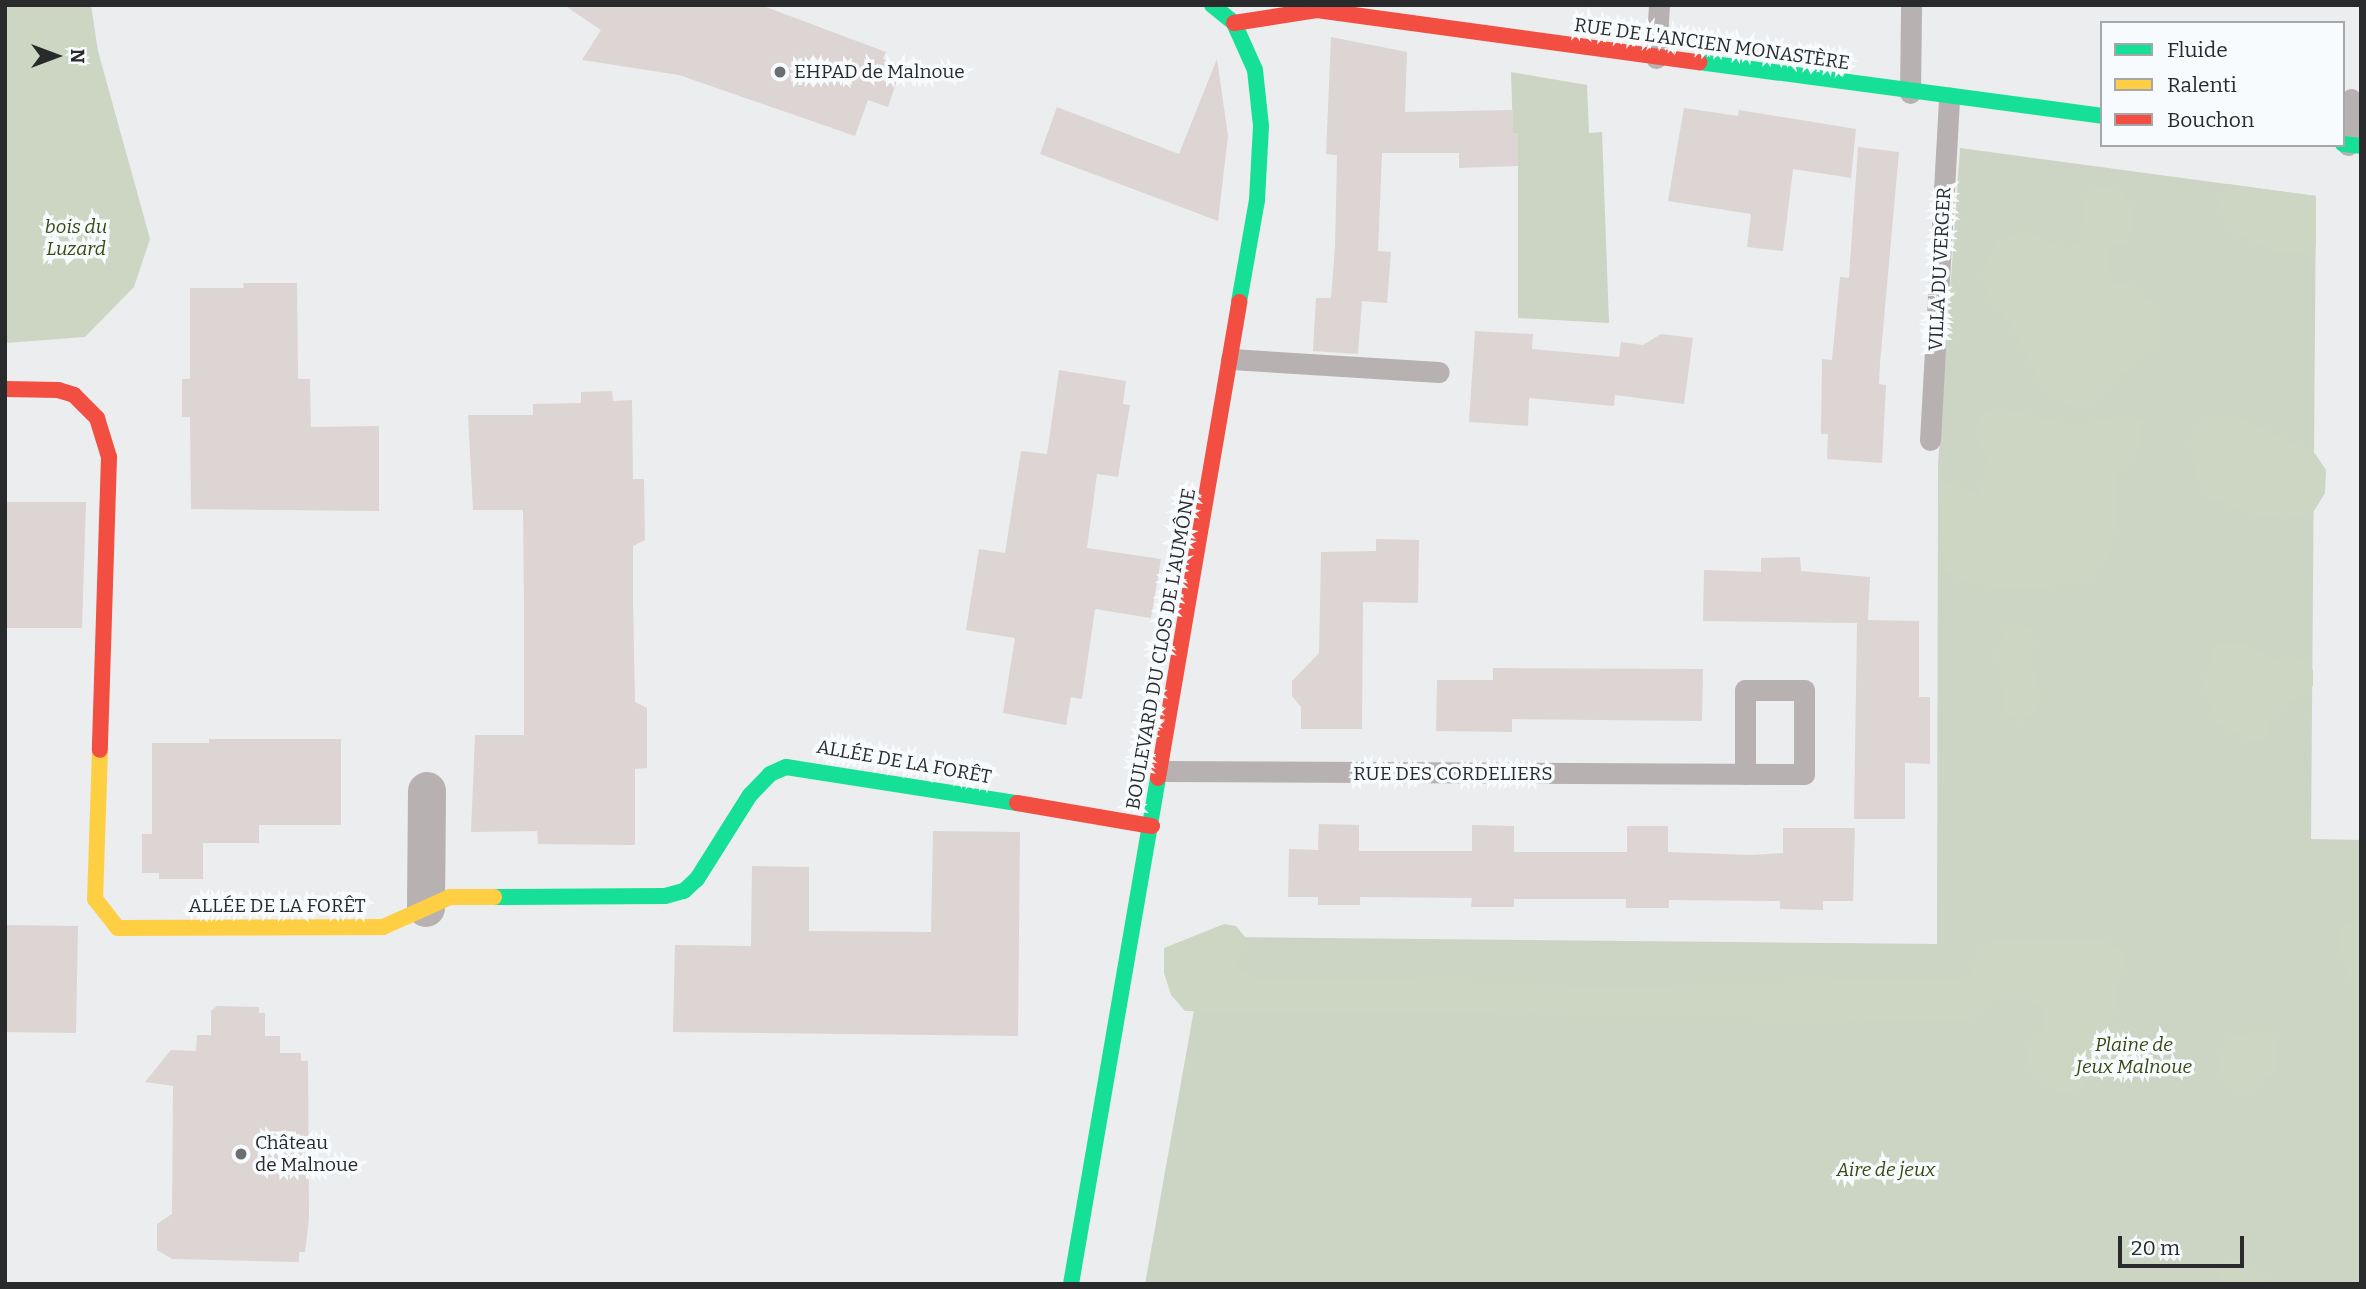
<!DOCTYPE html>
<meta charset="utf-8">
<style>
body{margin:0}
#map{position:relative;width:2366px;height:1289px;overflow:hidden;background:#ecedef;font-family:Bitter,serif}
div>[style]{position:absolute}
[style*='--x']{left:calc(var(--x)*1px);top:calc(var(--y)*1px);width:calc(var(--w)*1px);rotate:calc(var(--a)*1deg)}
.green>*{inset:0;background:#ccd4c4}
.forest>*{inset:0;background:#cdd6c3}
.building>*{inset:0;background:#ddd4d4}
.lane>*{height:21px;margin:-10.5px;padding:0 10.5px;transform-origin:10.5px;border-radius:10.5px;background:#b7b2b1}
.street>*{height:38px;margin:-19px;padding:0 19px;transform-origin:19px;border-radius:19px;background:#b7b2b1}
.fast>*{height:16px;margin:-8px;padding:0 8px;transform-origin:8px;border-radius:8px;background:#16e098}
.slow>*{height:16px;margin:-8px;padding:0 8px;transform-origin:8px;border-radius:8px;background:#ffcf43}
.jam>*{height:16px;margin:-8px;padding:0 8px;transform-origin:8px;border-radius:8px;background:#f24e42}
.dots>*{width:19px;height:19px;translate:-50% -50%;box-sizing:border-box;border:4px solid #f8fbfd;border-radius:50%}
span{translate:-50% -50%;white-space:nowrap;text-align:center;line-height:1.15;-webkit-text-stroke:7px #f8fbfd;paint-order:stroke}
.street-label{font-size:19px;color:#292a2b}
.poi-label{font-size:19px;color:#292a2b}
.left{translate:0 -50%;text-align:left}
.park-label{font-size:19px;color:#354910;font-style:italic}
.frame{position:absolute;inset:0;border:7px solid #292a2b;pointer-events:none}
.legend{position:absolute;left:2100px;top:21px;width:245px;height:126px;box-sizing:border-box;background:#f8fbfd;border:2px solid #a5a7a9;margin:0;padding:9px 12px;list-style:none;font-size:21px;color:#292a2b}
.legend li{display:flex;align-items:center;gap:14px;height:35px}
.legend b{width:35px;border:2px solid #a5a7a9}
.north{position:absolute;left:21px;top:21px;width:70px;height:70px;-webkit-text-stroke:5px #f8fbfd;paint-order:stroke;rotate:90deg;font-size:19px;font-weight:700;line-height:28px;text-align:center;color:#292a2b}
.north::after{content:'';display:block;margin:auto;width:24px;height:32px;background:#292a2b;clip-path:polygon(50% 0,100% 100%,50% 72%,0 100%)}
.scale{position:absolute;left:2118px;top:1236px;width:126px;height:32px;box-sizing:border-box;border:4px solid #292a2b;border-top:0;padding-left:9px;font-size:21px;line-height:24px;white-space:nowrap;color:#292a2b;-webkit-text-stroke:5px #f8fbfd;paint-order:stroke}
</style>
<div id="map">
<div class="green">
<i style="clip-path:polygon(1511px 72px,1587px 85px,1589px 133px,1602px 132px,1609px 323px,1518px 318px,1518px 134px,1513px 133px)"></i>
<i style="clip-path:polygon(1960px 148px,2316px 196px,2311px 839px,2361px 840px,2361px 1284px,1145px 1284px,1207px 937px,1937px 944px,1938px 465px)"></i>
</div>
<div class="forest">
<i style="clip-path:polygon(5px 5px,91px 5px,98px 51px,150px 239px,134px 287px,85px 337px,5px 343px)"></i>
<i style="clip-path:polygon(2228px 184px,2316px 196px,2316px 246px,2299px 254px,2279px 253px,2231px 230px,2219px 205px)"></i>
<i style="clip-path:polygon(2097px 188px,2118px 190px,2131px 206px,2132px 225px,2125px 243px,2111px 246px,2107px 266px,2112px 281px,2132px 287px,2159px 309px,2159px 341px,2083px 408px,2065px 404px,2037px 377px,2010px 323px,1987px 295px,1983px 274px,1996px 243px,2024px 231px,2067px 250px,2081px 239px,2083px 197px)"></i>
<i style="clip-path:polygon(1996px 408px,2078px 426px,2128px 415px,2142px 421px,2142px 439px,2133px 459px,2120px 469px,2114px 487px,2116px 520px,2110px 555px,2087px 582px,2016px 589px,1964px 582px,1940px 567px,1941px 486px,1954px 485px,1980px 495px,1987px 457px,1975px 435px,1982px 416px)"></i>
<i style="clip-path:polygon(2234px 416px,2314px 452px,2326px 470px,2325px 493px,2314px 511px,2287px 519px,2246px 513px,2210px 498px,2196px 477px,2190px 442px,2204px 418px)"></i>
<i style="clip-path:polygon(2019px 625px,2030px 629px,2034px 645px,2030px 658px,2041px 698px,2035px 713px,2020px 722px,2004px 713px,1998px 651px,2007px 626px)"></i>
<i style="clip-path:polygon(2241px 642px,2275px 662px,2288px 655px,2302px 658px,2313px 670px,2313px 686px,2273px 714px,2265px 736px,2252px 743px,2216px 722px,2204px 686px,2216px 644px)"></i>
<i style="clip-path:polygon(2361px 916px,2361px 1019px,2355px 1014px,2350px 975px,2339px 946px,2343px 926px)"></i>
<i style="clip-path:polygon(1224px 924px,1236px 926px,1245px 937px,1236px 969px,1256px 978px,1620px 987px,1956px 979px,1973px 974px,1978px 950px,1994px 941px,2104px 941px,2125px 954px,2102px 1066px,2081px 1088px,2066px 1092px,2049px 1087px,2028px 1067px,2027px 1046px,2043px 1029px,2043px 1009px,2027px 998px,1988px 1000px,1971px 1019px,1185px 1011px,1171px 995px,1164px 973px,1164px 948px)"></i>
<i style="clip-path:polygon(2256px 1031px,2267px 1032px,2276px 1039px,2278px 1061px,2275px 1070px,2243px 1096px,2226px 1083px,2220px 1068px,2223px 1051px,2228px 1038px)"></i>
<i style="clip-path:polygon(2232px 1259px,2245px 1261px,2274px 1284px,2218px 1284px,2222px 1268px)"></i>
</div>
<div class="building">
<i style="clip-path:polygon(564px 5px,761px 5px,886px 52px,883px 59px,902px 66px,888px 107px,868px 100px,855px 136px,679px 75px,582px 60px,601px 30px)"></i>
<i style="clip-path:polygon(1331px 37px,1407px 52px,1405px 112px,1513px 110px,1513px 133px,1518px 133px,1518px 166px,1459px 168px,1459px 153px,1382px 153px,1378px 251px,1391px 252px,1387px 303px,1362px 301px,1358px 354px,1313px 351px,1316px 298px,1331px 298px,1335px 248px,1337px 155px,1326px 154px)"></i>
<i style="clip-path:polygon(1217px 59px,1228px 136px,1218px 221px,1040px 154px,1057px 107px,1179px 154px)"></i>
<i style="clip-path:polygon(1684px 108px,1738px 116px,1739px 110px,1856px 129px,1851px 178px,1793px 169px,1783px 251px,1747px 247px,1751px 214px,1668px 201px)"></i>
<i style="clip-path:polygon(1858px 147px,1899px 152px,1880px 363px,1879px 384px,1886px 385px,1882px 463px,1827px 459px,1828px 434px,1821px 434px,1822px 359px,1832px 360px,1840px 277px,1849px 278px)"></i>
<i style="clip-path:polygon(243px 283px,297px 283px,298px 379px,310px 379px,311px 427px,379px 426px,379px 511px,191px 509px,190px 417px,182px 417px,182px 379px,190px 379px,190px 288px,244px 288px)"></i>
<i style="clip-path:polygon(1475px 331px,1533px 334px,1532px 349px,1619px 357px,1621px 342px,1643px 345px,1661px 334px,1693px 338px,1684px 404px,1615px 395px,1614px 406px,1529px 398px,1528px 426px,1469px 422px)"></i>
<i style="clip-path:polygon(1059px 370px,1126px 381px,1123px 404px,1130px 405px,1118px 477px,1097px 474px,1087px 548px,1161px 559px,1151px 618px,1095px 609px,1082px 699px,1071px 697px,1066px 725px,1003px 713px,1015px 638px,966px 630px,979px 549px,1005px 553px,1021px 451px,1047px 454px)"></i>
<i style="clip-path:polygon(612px 391px,613px 401px,632px 400px,633px 479px,644px 479px,645px 540px,633px 546px,633px 603px,635px 702px,647px 708px,647px 768px,635px 769px,635px 845px,538px 844px,537px 831px,471px 832px,475px 735px,524px 735px,524px 602px,523px 510px,473px 510px,468px 415px,533px 415px,533px 404px,581px 403px,581px 392px)"></i>
<i style="clip-path:polygon(5px 502px,86px 502px,82px 628px,5px 628px)"></i>
<i style="clip-path:polygon(1376px 539px,1419px 540px,1418px 603px,1363px 602px,1362px 729px,1301px 729px,1301px 707px,1292px 696px,1292px 681px,1319px 653px,1321px 552px,1376px 551px)"></i>
<i style="clip-path:polygon(1800px 557px,1801px 571px,1870px 577px,1868px 620px,1919px 621px,1919px 697px,1930px 697px,1930px 764px,1905px 763px,1905px 819px,1854px 819px,1857px 623px,1703px 621px,1704px 570px,1761px 572px,1761px 558px)"></i>
<i style="clip-path:polygon(1493px 668px,1703px 669px,1702px 721px,1512px 719px,1512px 732px,1436px 731px,1437px 680px,1493px 680px)"></i>
<i style="clip-path:polygon(209px 739px,341px 739px,341px 825px,259px 825px,259px 843px,203px 843px,203px 879px,159px 879px,159px 873px,142px 873px,142px 834px,152px 834px,152px 743px,209px 743px)"></i>
<i style="clip-path:polygon(1319px 824px,1359px 825px,1359px 851px,1472px 851px,1472px 825px,1514px 826px,1514px 852px,1627px 852px,1627px 826px,1668px 826px,1668px 852px,1751px 855px,1783px 853px,1783px 828px,1855px 828px,1853px 901px,1823px 901px,1823px 910px,1780px 909px,1780px 901px,1669px 900px,1669px 908px,1626px 908px,1626px 899px,1514px 899px,1514px 907px,1471px 907px,1472px 898px,1360px 897px,1360px 905px,1318px 905px,1318px 897px,1288px 897px,1289px 849px,1318px 850px)"></i>
<i style="clip-path:polygon(933px 831px,1020px 832px,1018px 1036px,673px 1032px,675px 945px,751px 946px,752px 866px,809px 867px,809px 931px,931px 932px)"></i>
<i style="clip-path:polygon(5px 925px,78px 926px,76px 1033px,5px 1032px)"></i>
<i style="clip-path:polygon(217px 1006px,259px 1007px,259px 1013px,265px 1013px,265px 1036px,280px 1036px,280px 1053px,301px 1053px,301px 1061px,308px 1061px,309px 1218px,305px 1252px,299px 1252px,299px 1262px,172px 1259px,157px 1250px,157px 1224px,172px 1214px,173px 1086px,145px 1082px,171px 1050px,196px 1051px,197px 1035px,211px 1035px,211px 1011px)"></i>
</div>
<div class="lane">
<i style="--x:1656;--y:58;--w:53;--a:-86.8"></i>
<i style="--x:1910;--y:93;--w:88;--a:-89.3"></i>
<i style="--x:2348;--y:145;--w:46;--a:-86.3"></i>
<i style="--x:1231;--y:359;--w:208;--a:3.6"></i>
<i style="--x:1930;--y:440;--w:343;--a:-86.8"></i>
<i style="--x:1161;--y:771;--w:643;--a:0.27"></i>
<i style="--x:1804;--y:774;--w:84;--a:-90"></i>
<i style="--x:1804;--y:690;--w:59;--a:180"></i>
<i style="--x:1745;--y:690;--w:84;--a:90"></i>
</div>
<div class="street">
<i style="--x:426;--y:908;--w:117;--a:-89.5"></i>
</div>
<div class="fast">
<i style="--x:1212;--y:5;--w:28;--a:39"></i>
<i style="--x:1234;--y:23;--w:51;--a:65.9"></i>
<i style="--x:1255;--y:70;--w:56;--a:83.9"></i>
<i style="--x:1261;--y:126;--w:74;--a:93.1"></i>
<i style="--x:1257;--y:200;--w:104;--a:100"></i>
<i style="--x:1699;--y:62;--w:407;--a:7.6"></i>
<i style="--x:2343;--y:144;--w:18;--a:6"></i>
<i style="--x:494;--y:897;--w:171;--a:-0.3"></i>
<i style="--x:665;--y:896;--w:20;--a:-15"></i>
<i style="--x:684;--y:891;--w:18;--a:-43"></i>
<i style="--x:697;--y:879;--w:99;--a:-57.8"></i>
<i style="--x:750;--y:795;--w:29;--a:-46"></i>
<i style="--x:770;--y:774;--w:17;--a:-24"></i>
<i style="--x:786;--y:767;--w:234;--a:8.9"></i>
<i style="--x:1071;--y:1284;--w:513;--a:-80.24"></i>
</div>
<div class="slow">
<i style="--x:100;--y:750;--w:149;--a:91.9"></i>
<i style="--x:95;--y:899;--w:37;--a:52"></i>
<i style="--x:118;--y:928;--w:265;--a:-0.2"></i>
<i style="--x:383;--y:927;--w:73;--a:-24.1"></i>
<i style="--x:450;--y:897;--w:44;--a:0"></i>
</div>
<div class="jam">
<i style="--x:1234;--y:23;--w:84;--a:-8.9"></i>
<i style="--x:1317;--y:10;--w:386;--a:7.8"></i>
<i style="--x:5;--y:389;--w:53;--a:1.1"></i>
<i style="--x:58;--y:390;--w:17;--a:17"></i>
<i style="--x:74;--y:395;--w:33;--a:45"></i>
<i style="--x:97;--y:418;--w:41;--a:72.9"></i>
<i style="--x:109;--y:457;--w:293;--a:91.8"></i>
<i style="--x:1158;--y:778;--w:483;--a:-80.3"></i>
<i style="--x:1017;--y:803;--w:137;--a:9.7"></i>
</div>
<div class="dots">
<i style="left:780px;top:72px;background:#6d6e70"></i>
<i style="left:241px;top:1154px;background:#6d6e70"></i>
</div>
<div class="street-label">
<span style="left:1712px;top:44px;rotate:8deg">RUE DE L'ANCIEN MONASTÈRE</span>
<span style="left:1940px;top:269px;rotate:-87deg">VILLA DU VERGER</span>
<span style="left:1161px;top:649px;rotate:-80deg">BOULEVARD DU CLOS DE L'AUMÔNE</span>
<span style="left:904px;top:762px;rotate:10deg">ALLÉE DE LA FORÊT</span>
<span style="left:1453px;top:774px">RUE DES CORDELIERS</span>
<span style="left:277px;top:906px">ALLÉE DE LA FORÊT</span>
</div>
<div class="poi-label">
<span class="left" style="left:794px;top:72px">EHPAD de Malnoue</span>
<span class="left" style="left:255px;top:1154px">Château<br>de Malnoue</span>
</div>
<div class="park-label">
<span style="left:76px;top:238px">bois du<br>Luzard</span>
<span style="left:2134px;top:1056px">Plaine de<br>Jeux Malnoue</span>
<span style="left:1886px;top:1170px">Aire de jeux</span>
</div>
<div class="frame"></div>
<ul class="legend">
<li><b style="height:9px;background:#16e098"></b>Fluide</li>
<li><b style="height:9px;background:#ffcf43"></b>Ralenti</li>
<li><b style="height:9px;background:#f24e42"></b>Bouchon</li>
</ul>
<div class="north">N</div>
<div class="scale">20 m</div>
</div>
